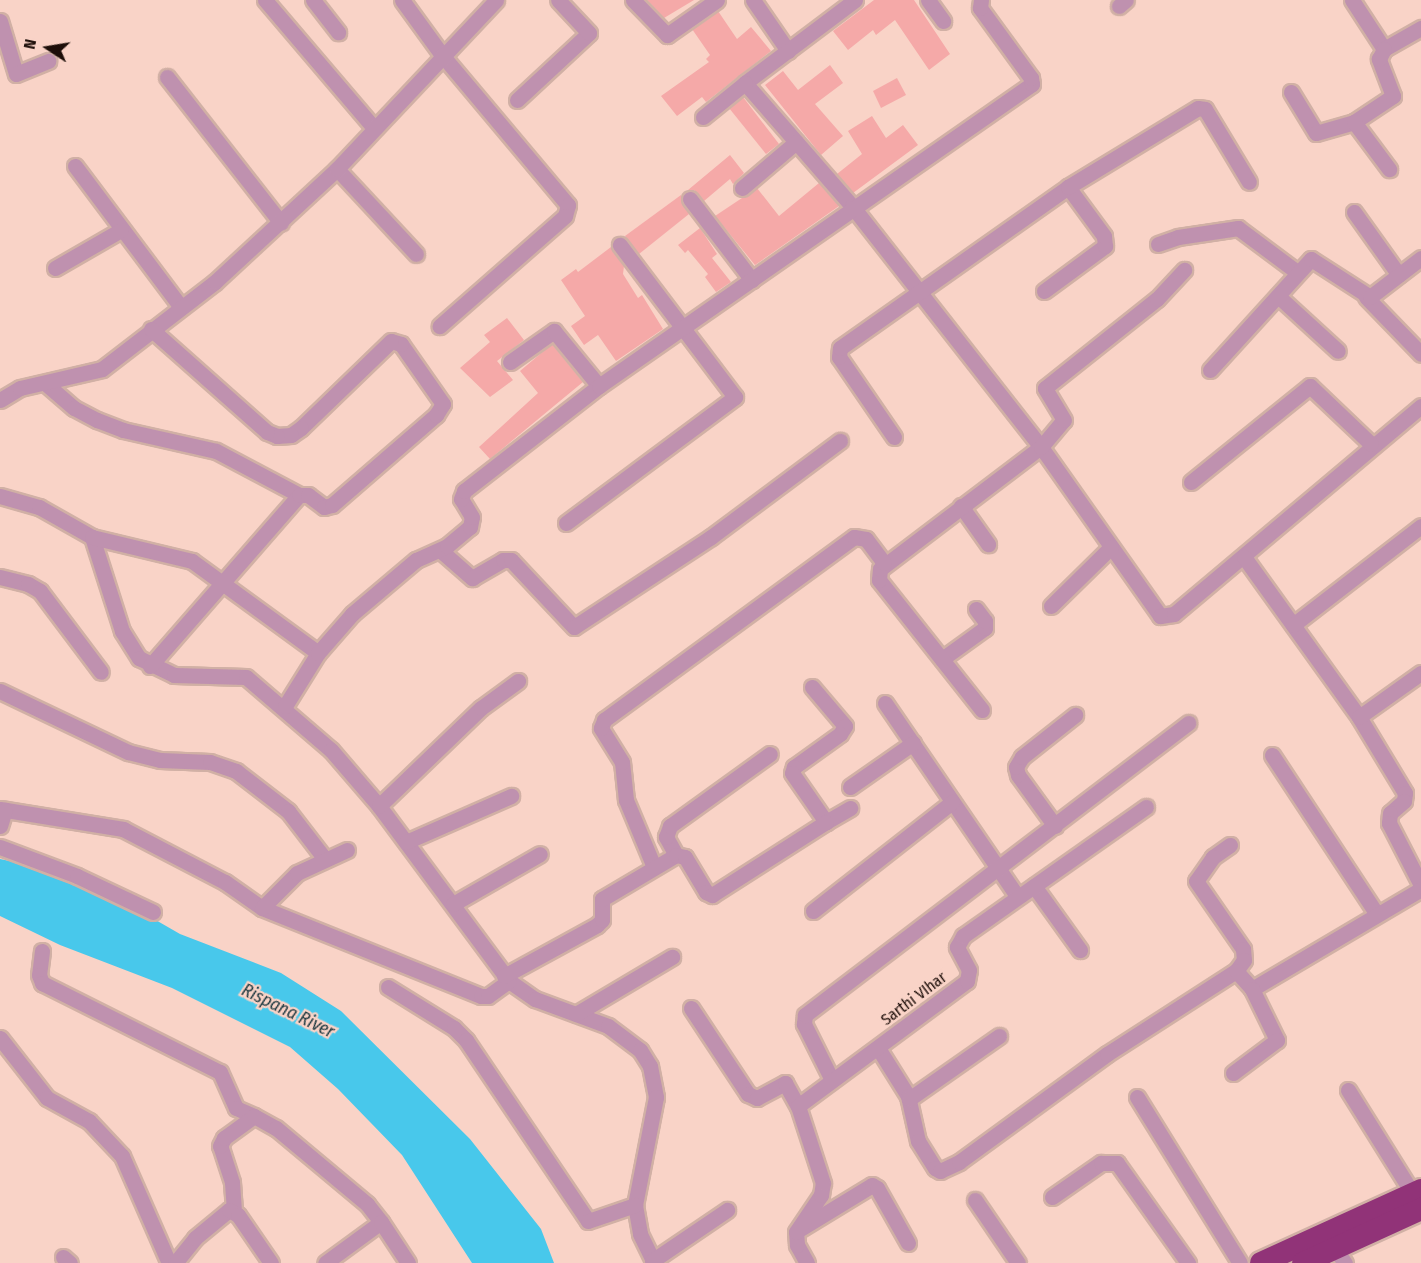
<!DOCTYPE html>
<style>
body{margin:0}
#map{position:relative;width:1421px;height:1263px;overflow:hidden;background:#f9d3c7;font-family:"Fira Sans Condensed",sans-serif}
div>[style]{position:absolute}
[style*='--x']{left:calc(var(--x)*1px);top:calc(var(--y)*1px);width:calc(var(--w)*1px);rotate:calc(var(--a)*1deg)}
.water>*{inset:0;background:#48c8eb}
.building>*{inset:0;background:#f5a9a8}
.roads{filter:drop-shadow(2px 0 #d1b0a5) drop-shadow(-2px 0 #d1b0a5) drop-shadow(0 2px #d1b0a5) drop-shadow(0 -2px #d1b0a5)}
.minor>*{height:15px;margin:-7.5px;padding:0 7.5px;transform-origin:7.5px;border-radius:7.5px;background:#bf91af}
.highway>*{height:22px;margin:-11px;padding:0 11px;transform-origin:11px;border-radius:11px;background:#913378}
span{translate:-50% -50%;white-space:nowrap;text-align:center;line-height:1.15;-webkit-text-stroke:4.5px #f9d3c7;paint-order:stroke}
.street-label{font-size:16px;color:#1d0e09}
.water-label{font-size:18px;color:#1e3941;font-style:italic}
.north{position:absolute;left:18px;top:18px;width:60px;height:60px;-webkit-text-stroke:4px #f9d3c7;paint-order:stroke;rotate:282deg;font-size:16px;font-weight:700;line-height:24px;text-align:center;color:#1d0e09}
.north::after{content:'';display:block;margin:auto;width:21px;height:27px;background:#1d0e09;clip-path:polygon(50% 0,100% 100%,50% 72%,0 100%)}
</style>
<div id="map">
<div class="water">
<i style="clip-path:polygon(0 859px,49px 869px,140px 911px,180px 934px,281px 973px,341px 1011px,470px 1139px,541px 1229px,554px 1263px,472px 1263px,402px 1155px,338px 1089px,290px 1047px,172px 988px,60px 945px,0 916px)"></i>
</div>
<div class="building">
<i style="clip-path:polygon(647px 0,694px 0,664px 18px)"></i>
<i style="clip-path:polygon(874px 0,914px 0,950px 54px,929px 70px,895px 20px,876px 35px,873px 30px,848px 50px,833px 31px)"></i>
<i style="clip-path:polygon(718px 11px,737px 39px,751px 27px,771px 51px,706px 102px,702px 97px,677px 116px,661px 96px,709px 62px,706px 59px,710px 55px,692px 29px)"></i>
<i style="clip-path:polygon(830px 65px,843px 83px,815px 104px,843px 136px,821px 155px,765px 85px,783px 71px,798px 90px)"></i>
<i style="clip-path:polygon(897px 78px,906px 95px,881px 108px,873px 91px)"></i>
<i style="clip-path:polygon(743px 97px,779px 144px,766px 154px,729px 108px)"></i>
<i style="clip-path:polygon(872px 116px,886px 138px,903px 125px,918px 145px,853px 193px,837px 174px,862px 154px,848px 131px)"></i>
<i style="clip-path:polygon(730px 155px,744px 173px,733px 184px,730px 179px,704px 201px,694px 190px,688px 190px)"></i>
<i style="clip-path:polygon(819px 183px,839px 206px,755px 265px,715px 216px,757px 188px,779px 216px)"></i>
<i style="clip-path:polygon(681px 195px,689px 214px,639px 254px,625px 236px)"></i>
<i style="clip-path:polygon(700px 228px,717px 254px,712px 258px,731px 282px,716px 292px,705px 277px,708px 274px,688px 250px,685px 253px,678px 245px)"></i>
<i style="clip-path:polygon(611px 247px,624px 266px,623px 274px,638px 298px,642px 295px,663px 329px,616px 361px,598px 335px,584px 345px,571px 326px,585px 316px,561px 280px,576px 269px,578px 272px)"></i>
<i style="clip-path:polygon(507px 318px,524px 340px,497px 361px,513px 380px,490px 397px,460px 368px,490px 342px,484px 335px)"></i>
<i style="clip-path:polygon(552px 344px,583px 382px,490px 459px,479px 447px,538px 393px,520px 371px)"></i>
</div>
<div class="roads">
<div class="minor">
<i style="--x:265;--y:0;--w:168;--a:49.6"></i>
<i style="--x:313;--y:0;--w:41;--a:52"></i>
<i style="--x:402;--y:0;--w:68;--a:54"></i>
<i style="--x:442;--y:55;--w:196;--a:50"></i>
<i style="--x:568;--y:205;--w:11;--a:105"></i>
<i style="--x:565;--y:216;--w:167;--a:138.7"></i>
<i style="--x:633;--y:0;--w:49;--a:45.8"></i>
<i style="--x:667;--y:35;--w:61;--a:-35"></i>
<i style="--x:753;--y:0;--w:62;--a:55.5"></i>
<i style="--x:855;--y:0;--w:138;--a:143"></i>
<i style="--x:745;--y:83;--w:163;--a:49"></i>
<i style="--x:852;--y:206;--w:306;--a:51.9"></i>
<i style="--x:1041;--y:447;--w:207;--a:54.8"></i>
<i style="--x:1160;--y:616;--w:14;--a:-8"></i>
<i style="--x:1174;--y:614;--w:323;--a:-40.1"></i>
<i style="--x:928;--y:0;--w:26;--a:54"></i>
<i style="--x:1352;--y:0;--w:59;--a:56.9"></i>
<i style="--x:1384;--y:49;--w:43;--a:-29.6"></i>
<i style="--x:1119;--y:6;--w:9;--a:-41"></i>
<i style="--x:0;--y:21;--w:55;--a:73.2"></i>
<i style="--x:16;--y:74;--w:35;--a:-22"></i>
<i style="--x:167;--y:77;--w:185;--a:52"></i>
<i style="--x:1291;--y:92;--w:48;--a:58.6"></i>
<i style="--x:1316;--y:133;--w:40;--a:-16"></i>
<i style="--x:1354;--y:122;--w:47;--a:-33.7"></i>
<i style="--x:1393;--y:96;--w:40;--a:-111"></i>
<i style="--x:1379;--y:59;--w:11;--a:-63"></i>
<i style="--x:517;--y:100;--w:98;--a:-42.9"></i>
<i style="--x:589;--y:33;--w:45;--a:-133.2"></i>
<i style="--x:703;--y:117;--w:54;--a:-39"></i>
<i style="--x:1354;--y:122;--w:59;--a:53.3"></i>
<i style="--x:75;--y:166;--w:176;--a:53.1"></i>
<i style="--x:337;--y:169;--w:116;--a:47.1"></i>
<i style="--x:742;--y:188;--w:71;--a:-40.4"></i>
<i style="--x:690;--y:199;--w:102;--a:52.6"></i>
<i style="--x:1354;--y:212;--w:77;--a:54.5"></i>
<i style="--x:1158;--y:244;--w:21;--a:-19"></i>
<i style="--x:1178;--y:237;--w:61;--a:-8.5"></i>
<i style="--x:1238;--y:228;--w:74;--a:36.7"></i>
<i style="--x:55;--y:268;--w:76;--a:-29.9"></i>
<i style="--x:1044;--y:291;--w:76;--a:-36.4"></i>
<i style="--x:1105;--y:246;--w:10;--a:-96"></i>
<i style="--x:1104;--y:236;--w:61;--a:-126.3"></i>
<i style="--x:1278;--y:296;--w:81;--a:42.5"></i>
<i style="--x:1366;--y:297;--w:79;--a:46"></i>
<i style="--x:510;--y:362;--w:54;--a:-35.2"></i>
<i style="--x:554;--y:331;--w:71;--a:50.7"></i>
<i style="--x:1210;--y:370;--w:150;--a:-47.7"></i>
<i style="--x:1311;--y:259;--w:70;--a:32.8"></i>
<i style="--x:1370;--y:297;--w:64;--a:-37.4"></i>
<i style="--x:45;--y:383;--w:38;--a:41"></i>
<i style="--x:74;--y:408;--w:26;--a:28"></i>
<i style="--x:97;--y:420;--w:28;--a:21"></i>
<i style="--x:123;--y:430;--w:95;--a:12.7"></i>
<i style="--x:216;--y:451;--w:94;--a:27.9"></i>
<i style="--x:0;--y:400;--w:23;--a:-31"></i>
<i style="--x:20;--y:388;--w:84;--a:-13"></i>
<i style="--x:102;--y:369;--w:143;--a:-37.6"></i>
<i style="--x:215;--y:282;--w:166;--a:-42.8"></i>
<i style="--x:337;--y:169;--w:232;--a:-46.7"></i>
<i style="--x:894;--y:437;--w:97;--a:-124.5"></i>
<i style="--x:839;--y:357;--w:9;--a:-84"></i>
<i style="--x:840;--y:348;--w:279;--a:-35.2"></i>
<i style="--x:1068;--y:187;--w:152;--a:-31.3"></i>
<i style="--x:1198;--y:108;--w:7;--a:8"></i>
<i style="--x:1205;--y:109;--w:85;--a:58.9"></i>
<i style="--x:1191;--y:482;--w:153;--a:-38.9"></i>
<i style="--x:1310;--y:386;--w:84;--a:43.6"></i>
<i style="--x:0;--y:496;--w:41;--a:15.8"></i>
<i style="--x:39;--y:507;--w:61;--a:29.5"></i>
<i style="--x:92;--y:537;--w:99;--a:72.3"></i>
<i style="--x:122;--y:631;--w:32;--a:58"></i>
<i style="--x:139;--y:658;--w:39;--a:26"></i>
<i style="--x:174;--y:675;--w:72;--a:1.6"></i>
<i style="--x:246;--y:677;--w:112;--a:40.7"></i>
<i style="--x:331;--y:750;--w:74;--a:49.4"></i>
<i style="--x:379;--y:806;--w:218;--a:53.4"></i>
<i style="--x:509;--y:981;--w:32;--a:35"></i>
<i style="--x:535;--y:999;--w:78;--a:20.3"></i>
<i style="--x:608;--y:1026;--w:40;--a:37"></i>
<i style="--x:640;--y:1050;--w:19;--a:58"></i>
<i style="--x:650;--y:1066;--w:32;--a:79"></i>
<i style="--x:656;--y:1097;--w:110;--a:101"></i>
<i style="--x:635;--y:1205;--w:29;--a:80"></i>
<i style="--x:640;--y:1234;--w:32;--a:64"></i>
<i style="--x:961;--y:506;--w:47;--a:54.6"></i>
<i style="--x:566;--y:523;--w:211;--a:-36.7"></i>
<i style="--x:735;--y:397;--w:191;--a:-127.1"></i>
<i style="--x:92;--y:537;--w:103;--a:13.5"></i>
<i style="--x:192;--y:561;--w:156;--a:36.1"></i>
<i style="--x:440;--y:550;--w:43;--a:41.2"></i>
<i style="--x:472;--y:578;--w:36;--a:-30"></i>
<i style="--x:503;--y:560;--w:8;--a:0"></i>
<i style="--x:511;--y:560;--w:92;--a:46.8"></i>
<i style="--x:574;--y:627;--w:164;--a:-33.3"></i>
<i style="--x:711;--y:537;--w:161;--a:-36.7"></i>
<i style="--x:1244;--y:557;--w:197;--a:54.3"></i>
<i style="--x:1359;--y:717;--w:89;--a:58.8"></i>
<i style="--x:1405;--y:793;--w:8;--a:97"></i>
<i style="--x:1404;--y:801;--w:18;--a:139"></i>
<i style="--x:1390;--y:813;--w:10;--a:96"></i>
<i style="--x:1389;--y:823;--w:70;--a:62.7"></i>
<i style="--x:0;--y:577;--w:29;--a:14"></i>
<i style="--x:28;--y:584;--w:14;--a:30"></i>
<i style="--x:40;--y:591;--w:101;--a:53"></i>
<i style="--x:1051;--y:606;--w:84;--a:-44.5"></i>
<i style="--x:1293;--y:625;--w:162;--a:-37.7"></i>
<i style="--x:942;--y:659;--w:53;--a:-35.8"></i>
<i style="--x:985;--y:628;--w:7;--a:-90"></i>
<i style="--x:985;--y:621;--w:15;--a:-127"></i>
<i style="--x:150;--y:666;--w:227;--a:-48.9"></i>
<i style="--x:299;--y:495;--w:9;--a:0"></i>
<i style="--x:308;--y:495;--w:20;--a:37"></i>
<i style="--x:324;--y:507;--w:8;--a:-14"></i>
<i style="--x:332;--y:505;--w:138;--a:-40.9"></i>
<i style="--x:436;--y:415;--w:13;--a:-58"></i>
<i style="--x:443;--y:404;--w:73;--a:-125"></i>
<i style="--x:401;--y:344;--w:10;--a:-163"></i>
<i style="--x:391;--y:341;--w:125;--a:136"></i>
<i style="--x:301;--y:428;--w:12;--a:145"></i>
<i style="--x:291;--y:435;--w:14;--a:176"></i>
<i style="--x:277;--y:436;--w:11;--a:-158"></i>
<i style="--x:267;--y:432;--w:155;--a:-138.4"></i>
<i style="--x:812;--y:687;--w:51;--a:49.8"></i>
<i style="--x:845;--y:726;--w:9;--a:122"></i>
<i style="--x:840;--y:734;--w:57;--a:144.3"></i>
<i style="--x:794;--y:767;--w:6;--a:108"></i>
<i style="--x:792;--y:773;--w:60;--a:55.2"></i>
<i style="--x:826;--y:822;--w:28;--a:-30"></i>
<i style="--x:0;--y:691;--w:142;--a:25.5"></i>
<i style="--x:128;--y:752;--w:33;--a:14"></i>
<i style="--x:160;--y:760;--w:50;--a:2.3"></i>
<i style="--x:210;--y:762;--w:28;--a:19"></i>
<i style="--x:236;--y:771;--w:66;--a:37.6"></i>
<i style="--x:288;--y:811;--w:61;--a:52.4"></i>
<i style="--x:885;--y:703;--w:235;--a:55.6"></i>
<i style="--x:285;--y:706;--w:62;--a:-58.1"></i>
<i style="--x:318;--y:653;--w:52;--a:-48.9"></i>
<i style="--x:352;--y:614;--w:84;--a:-40.2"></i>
<i style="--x:416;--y:560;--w:34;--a:-24"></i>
<i style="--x:447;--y:546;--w:30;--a:-40"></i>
<i style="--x:470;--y:527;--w:10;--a:-79"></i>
<i style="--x:472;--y:517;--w:21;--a:-121"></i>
<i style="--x:461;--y:499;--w:9;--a:-69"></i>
<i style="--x:464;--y:491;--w:171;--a:-37.9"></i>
<i style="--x:599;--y:386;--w:528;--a:-34.89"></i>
<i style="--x:1032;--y:84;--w:6;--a:-99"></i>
<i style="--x:1031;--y:78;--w:87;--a:-126.1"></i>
<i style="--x:980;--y:8;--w:8;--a:-83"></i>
<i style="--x:982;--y:710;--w:166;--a:-128.4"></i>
<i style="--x:879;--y:580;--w:11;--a:-85"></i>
<i style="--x:880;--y:569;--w:202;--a:-37.2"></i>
<i style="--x:1041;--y:447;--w:35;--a:-50"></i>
<i style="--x:1064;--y:420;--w:37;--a:-121"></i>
<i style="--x:1045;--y:388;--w:143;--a:-38.5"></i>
<i style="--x:1157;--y:299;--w:40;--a:-47"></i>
<i style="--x:1359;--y:717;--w:76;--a:-35.4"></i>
<i style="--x:1272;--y:755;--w:189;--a:56.6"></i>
<i style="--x:850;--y:787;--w:77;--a:-34.9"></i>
<i style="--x:379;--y:806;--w:141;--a:-43.9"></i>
<i style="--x:481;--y:708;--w:46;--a:-36.1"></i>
<i style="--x:0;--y:809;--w:125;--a:9.2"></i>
<i style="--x:123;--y:829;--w:115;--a:27.5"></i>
<i style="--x:225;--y:882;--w:45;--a:35.1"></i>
<i style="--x:262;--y:908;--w:236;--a:21.9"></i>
<i style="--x:481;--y:996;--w:7;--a:0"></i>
<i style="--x:488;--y:996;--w:26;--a:-36"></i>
<i style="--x:0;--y:826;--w:17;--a:-73"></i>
<i style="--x:1055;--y:826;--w:63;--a:-126"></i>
<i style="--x:1018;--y:775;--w:8;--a:-104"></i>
<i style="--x:1016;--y:767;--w:12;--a:-59"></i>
<i style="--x:1022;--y:757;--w:68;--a:-38.4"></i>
<i style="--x:406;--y:842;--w:115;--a:-23.7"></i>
<i style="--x:1230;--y:845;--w:21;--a:145"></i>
<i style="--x:1213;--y:857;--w:29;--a:125"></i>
<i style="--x:1196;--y:881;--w:83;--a:55.3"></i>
<i style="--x:1243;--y:949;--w:11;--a:85"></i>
<i style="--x:1244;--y:960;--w:14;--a:126"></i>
<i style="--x:0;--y:847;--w:82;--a:20.6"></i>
<i style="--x:77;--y:876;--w:84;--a:25.3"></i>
<i style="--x:676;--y:855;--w:21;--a:-119"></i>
<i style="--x:666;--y:837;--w:12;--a:-70"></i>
<i style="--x:670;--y:826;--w:123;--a:-35.8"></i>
<i style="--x:654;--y:867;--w:73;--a:-112.7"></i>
<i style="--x:626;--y:800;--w:38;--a:-96"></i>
<i style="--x:622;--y:762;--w:40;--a:-122"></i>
<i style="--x:601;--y:728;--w:9;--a:-69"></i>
<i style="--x:604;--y:720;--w:310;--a:-36.2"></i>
<i style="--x:854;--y:537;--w:12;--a:9"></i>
<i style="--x:866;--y:539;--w:30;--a:53"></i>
<i style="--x:1034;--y:886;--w:79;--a:54.3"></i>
<i style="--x:453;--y:904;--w:100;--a:-29.9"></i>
<i style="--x:262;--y:908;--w:49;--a:-45"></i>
<i style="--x:297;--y:873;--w:55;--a:-24.7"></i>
<i style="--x:813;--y:911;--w:177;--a:-38.1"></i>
<i style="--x:42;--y:951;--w:24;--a:97"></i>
<i style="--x:39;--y:975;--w:9;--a:69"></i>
<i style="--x:42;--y:983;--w:199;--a:26.6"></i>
<i style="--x:220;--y:1072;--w:39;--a:66"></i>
<i style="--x:236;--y:1108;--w:20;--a:24"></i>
<i style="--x:504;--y:976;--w:106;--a:-28.7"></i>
<i style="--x:597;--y:925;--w:7;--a:-45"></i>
<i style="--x:602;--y:920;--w:21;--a:-90"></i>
<i style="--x:602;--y:899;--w:86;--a:-30.7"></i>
<i style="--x:676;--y:855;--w:9;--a:13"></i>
<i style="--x:685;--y:857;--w:41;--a:59"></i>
<i style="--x:706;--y:892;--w:7;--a:27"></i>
<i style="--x:712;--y:895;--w:135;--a:-32.6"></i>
<i style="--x:388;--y:987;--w:78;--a:31.8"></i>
<i style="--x:454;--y:1028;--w:17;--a:45"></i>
<i style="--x:466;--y:1040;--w:218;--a:56"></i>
<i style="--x:588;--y:1221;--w:50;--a:-18.8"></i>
<i style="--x:1252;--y:989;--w:196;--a:-30.6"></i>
<i style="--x:691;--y:1008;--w:103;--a:56.5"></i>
<i style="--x:748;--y:1094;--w:10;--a:24"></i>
<i style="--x:757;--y:1098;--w:32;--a:-28"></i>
<i style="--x:785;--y:1083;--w:26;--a:61"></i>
<i style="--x:576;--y:1014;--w:112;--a:-30.7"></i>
<i style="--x:0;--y:1038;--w:76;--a:51.9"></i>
<i style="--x:47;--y:1098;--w:48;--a:28.7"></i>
<i style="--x:89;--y:1121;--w:48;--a:46.7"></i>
<i style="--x:122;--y:1156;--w:117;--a:66.3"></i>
<i style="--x:878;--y:1048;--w:57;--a:58"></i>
<i style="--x:908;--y:1096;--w:46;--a:77.5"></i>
<i style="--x:918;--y:1141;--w:32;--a:58"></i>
<i style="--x:935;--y:1168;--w:6;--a:31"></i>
<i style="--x:940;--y:1171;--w:21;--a:-25"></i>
<i style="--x:959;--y:1162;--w:183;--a:-36.1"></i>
<i style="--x:1107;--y:1054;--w:153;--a:-32.8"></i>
<i style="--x:1236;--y:971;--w:24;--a:48"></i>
<i style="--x:1252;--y:989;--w:57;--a:63.9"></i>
<i style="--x:1277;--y:1040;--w:55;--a:143.1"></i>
<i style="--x:832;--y:1080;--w:63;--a:-116.6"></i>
<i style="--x:804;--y:1024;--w:9;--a:-84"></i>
<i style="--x:805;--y:1015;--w:482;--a:-37.3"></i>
<i style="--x:1348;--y:1090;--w:123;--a:58"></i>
<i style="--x:1137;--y:1097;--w:195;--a:58.2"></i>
<i style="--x:909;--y:1099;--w:110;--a:-35"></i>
<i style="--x:1052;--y:1197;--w:60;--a:-34.8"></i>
<i style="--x:1101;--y:1163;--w:16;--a:0"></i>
<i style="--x:1117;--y:1163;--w:123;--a:54.6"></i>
<i style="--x:975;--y:1200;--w:76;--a:55.7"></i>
<i style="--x:234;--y:1211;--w:29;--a:-94"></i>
<i style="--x:232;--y:1182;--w:38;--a:-108"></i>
<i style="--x:220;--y:1146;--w:9;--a:-63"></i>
<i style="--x:224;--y:1138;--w:37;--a:-36"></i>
<i style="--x:254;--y:1116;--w:25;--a:29"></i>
<i style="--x:276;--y:1128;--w:119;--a:39.9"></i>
<i style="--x:367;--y:1204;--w:23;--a:52"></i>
<i style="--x:381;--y:1222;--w:69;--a:143.8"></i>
<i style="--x:381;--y:1222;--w:49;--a:56.6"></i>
<i style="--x:800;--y:1229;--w:84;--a:-31.4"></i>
<i style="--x:872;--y:1185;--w:6;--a:31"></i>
<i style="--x:877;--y:1188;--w:63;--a:60.6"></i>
<i style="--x:1330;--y:1241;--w:27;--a:56"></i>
<i style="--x:63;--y:1257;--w:9;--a:41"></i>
<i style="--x:652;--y:1261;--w:91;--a:-34.2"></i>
<i style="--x:175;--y:1263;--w:32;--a:-51"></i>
<i style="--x:195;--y:1238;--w:44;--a:-39.5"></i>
<i style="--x:229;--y:1210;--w:10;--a:29"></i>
<i style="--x:238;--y:1215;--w:58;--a:55.5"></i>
<i style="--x:807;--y:1263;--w:21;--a:-119"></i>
<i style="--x:797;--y:1245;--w:13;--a:-94"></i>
<i style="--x:796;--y:1232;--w:45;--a:-56"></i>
<i style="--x:821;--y:1195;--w:12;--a:-81"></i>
<i style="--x:823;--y:1183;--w:81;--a:-108"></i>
<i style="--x:798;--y:1106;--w:210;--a:-36.5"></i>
<i style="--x:967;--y:981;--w:11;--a:-80"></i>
<i style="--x:969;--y:970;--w:26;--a:-118"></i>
<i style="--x:957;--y:947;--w:13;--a:-61"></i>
<i style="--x:963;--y:936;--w:224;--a:-35.2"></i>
</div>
<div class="highway">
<i style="--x:1261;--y:1263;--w:176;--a:-24.5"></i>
<i style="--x:1303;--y:1263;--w:130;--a:-24.6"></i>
</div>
</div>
<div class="street-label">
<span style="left:914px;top:999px;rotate:-37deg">Sarthi VIhar</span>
</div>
<div class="water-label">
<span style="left:288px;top:1011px;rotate:26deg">Rispana River</span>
</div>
<div class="north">N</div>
</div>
